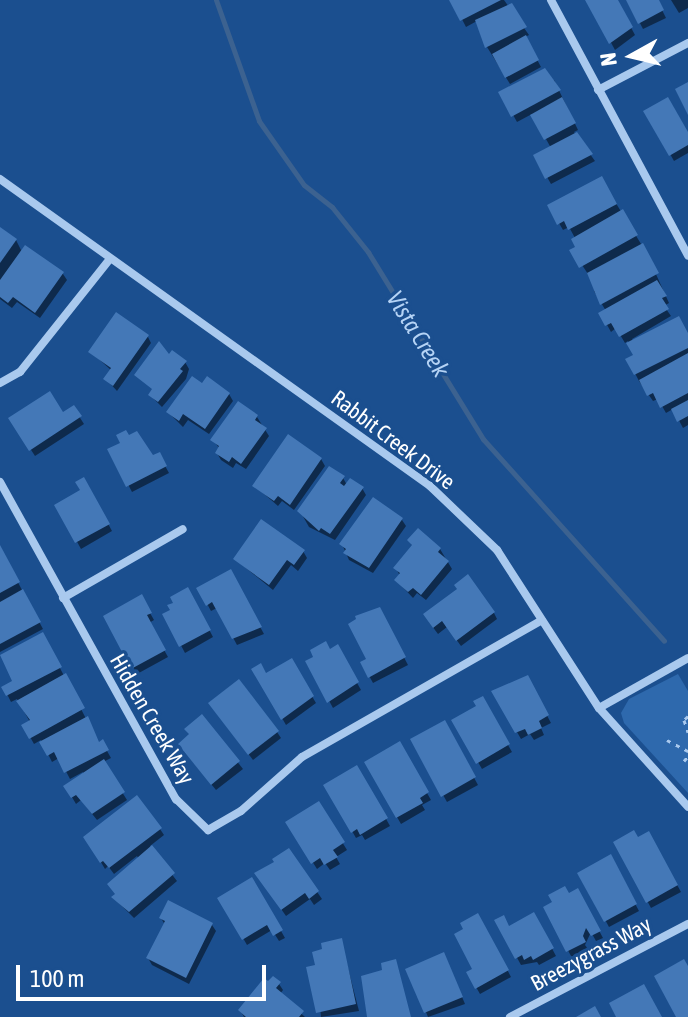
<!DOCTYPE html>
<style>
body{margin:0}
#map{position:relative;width:688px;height:1017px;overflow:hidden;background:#1b4f8f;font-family:"Asap Condensed",sans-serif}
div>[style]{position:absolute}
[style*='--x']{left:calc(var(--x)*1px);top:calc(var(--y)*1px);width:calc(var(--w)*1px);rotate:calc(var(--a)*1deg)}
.green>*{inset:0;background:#2e69ad}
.shadow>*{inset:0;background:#0007}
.stream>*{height:5px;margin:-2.5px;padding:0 2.5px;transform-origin:2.5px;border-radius:2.5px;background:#3c6290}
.building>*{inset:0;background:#4478b7}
.path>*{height:3px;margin-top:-1.5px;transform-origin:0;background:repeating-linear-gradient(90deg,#a9c9ee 0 4px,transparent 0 10px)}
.street>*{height:8px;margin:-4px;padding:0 4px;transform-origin:4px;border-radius:4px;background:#a9c9ee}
span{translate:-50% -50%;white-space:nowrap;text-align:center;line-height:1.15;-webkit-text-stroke:7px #1b4f8f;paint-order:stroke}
.street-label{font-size:22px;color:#fff}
.water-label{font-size:24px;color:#b5d3f5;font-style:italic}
.north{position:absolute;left:592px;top:16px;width:80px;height:80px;-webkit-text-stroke:6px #1b4f8f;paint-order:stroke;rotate:262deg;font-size:22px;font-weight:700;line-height:32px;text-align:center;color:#fff}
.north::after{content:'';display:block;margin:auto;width:28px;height:36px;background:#fff;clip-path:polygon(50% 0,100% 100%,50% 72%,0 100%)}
.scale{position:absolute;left:16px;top:965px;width:250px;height:36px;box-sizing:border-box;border:4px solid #fff;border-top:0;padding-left:10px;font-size:24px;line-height:28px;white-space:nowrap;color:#fff;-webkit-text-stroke:6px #1b4f8f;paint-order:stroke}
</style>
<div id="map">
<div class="green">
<i style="clip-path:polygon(678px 674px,688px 691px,688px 793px,624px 723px,621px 713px,629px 699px)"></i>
</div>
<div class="shadow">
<i style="clip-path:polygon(452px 0,504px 0,529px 35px,525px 37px,541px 67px,510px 84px,487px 47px,477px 21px,466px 27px)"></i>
<i style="clip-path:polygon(588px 0,616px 0,635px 35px,615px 50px)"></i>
<i style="clip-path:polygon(628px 0,657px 0,666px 18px,643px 29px)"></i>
<i style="clip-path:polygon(671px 0,688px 0,688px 8px,679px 13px)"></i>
<i style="clip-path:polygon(554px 80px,578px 130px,574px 132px,595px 161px,551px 184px,535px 156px,551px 148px,532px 114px,517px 122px,501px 93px)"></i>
<i style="clip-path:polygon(646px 111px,688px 135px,688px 153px,674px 161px)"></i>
<i style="clip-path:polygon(601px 179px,646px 252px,669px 303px,664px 306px,671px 316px,632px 339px,634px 342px,688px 336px,688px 425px,683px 428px,673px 409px,666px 413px,658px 399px,653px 401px,639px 381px,628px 360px,635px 356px,628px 341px,625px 343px,616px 328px,611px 332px,601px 314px,606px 311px,594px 291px,598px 289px,572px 250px,577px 247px,575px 238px,569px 227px,563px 230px,549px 206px)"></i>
<i style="clip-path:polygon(0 229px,16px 240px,22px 252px,63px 274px,67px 280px,40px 318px,17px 302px,12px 308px,0 299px)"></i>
<i style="clip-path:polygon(148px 337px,151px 343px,117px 391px,106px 379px,112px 371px,91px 352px)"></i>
<i style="clip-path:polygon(169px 358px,185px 362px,189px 369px,186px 379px,162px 407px,150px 395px,161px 393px,136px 375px)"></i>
<i style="clip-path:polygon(202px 386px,229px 394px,233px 401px,209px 434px,188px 420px,183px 427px,169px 413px)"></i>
<i style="clip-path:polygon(73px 407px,84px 424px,35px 456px,11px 419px,63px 414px)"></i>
<i style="clip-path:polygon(257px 417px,269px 436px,246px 469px,236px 463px,233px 468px,221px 460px,217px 453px,220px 449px,213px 440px)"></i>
<i style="clip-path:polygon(110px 450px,152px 458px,159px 455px,169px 473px,132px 492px)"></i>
<i style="clip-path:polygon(321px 459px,325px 466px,294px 510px,282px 501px,278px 506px,255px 486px)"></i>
<i style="clip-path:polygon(343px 478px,347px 485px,362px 488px,366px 495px,335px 540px,309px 527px,300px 511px)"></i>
<i style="clip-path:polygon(84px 479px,112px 531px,81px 549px,57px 505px,83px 491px)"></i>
<i style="clip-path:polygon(402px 520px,406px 526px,373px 573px,349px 560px,342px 544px)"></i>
<i style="clip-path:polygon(410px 541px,440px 549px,452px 569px,426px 600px,417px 593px,413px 598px,396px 580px,400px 576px,396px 568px,413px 547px)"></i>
<i style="clip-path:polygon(0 549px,43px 629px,0 652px)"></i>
<i style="clip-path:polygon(303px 551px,307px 558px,298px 571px,291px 565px,273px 590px,235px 559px)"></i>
<i style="clip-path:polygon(230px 572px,264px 634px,237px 645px,217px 608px,211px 611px,199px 589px)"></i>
<i style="clip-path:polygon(188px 589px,213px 637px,185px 653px,165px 615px,173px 611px)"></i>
<i style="clip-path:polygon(459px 590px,494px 613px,497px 619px,461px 646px,447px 627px,438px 634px,429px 622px)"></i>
<i style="clip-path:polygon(141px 597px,154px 620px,149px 623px,168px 657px,137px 674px,106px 616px)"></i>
<i style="clip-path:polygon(379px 610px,408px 665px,373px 683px,362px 663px,369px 660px)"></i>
<i style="clip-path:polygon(43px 635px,99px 744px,102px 742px,111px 758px,103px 762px,127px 800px,97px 820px,81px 800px,76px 804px,66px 787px,84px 775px,83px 772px,70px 779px,59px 758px,52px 762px,41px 740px,34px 744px,24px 726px,30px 722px,17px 699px,11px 702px,4px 688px,15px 682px)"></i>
<i style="clip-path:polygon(337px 647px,361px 690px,333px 708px,308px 662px)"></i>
<i style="clip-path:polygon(291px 661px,316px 703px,286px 725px,254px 669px,266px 676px)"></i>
<i style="clip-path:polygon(527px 678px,551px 723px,541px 728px,544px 735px,534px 740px,530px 734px,521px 739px,494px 692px)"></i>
<i style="clip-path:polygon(482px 699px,512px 752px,482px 769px,454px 721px,479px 707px)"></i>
<i style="clip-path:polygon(215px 710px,277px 732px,281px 738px,253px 760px)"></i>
<i style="clip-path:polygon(202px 717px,243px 769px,216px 790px,184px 751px)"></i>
<i style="clip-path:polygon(444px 723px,478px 785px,447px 802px,412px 740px)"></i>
<i style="clip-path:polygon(399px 744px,431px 800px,422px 805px,425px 810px,401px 824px,366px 763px)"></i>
<i style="clip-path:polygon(357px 767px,390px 826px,365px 840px,362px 835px,356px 838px,326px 785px)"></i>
<i style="clip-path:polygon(318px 803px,347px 850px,336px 857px,340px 864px,330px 870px,325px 863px,317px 869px,288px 823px)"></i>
<i style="clip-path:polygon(160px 829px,164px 835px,150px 846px,177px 881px,134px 918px,114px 898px,139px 859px,137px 856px,114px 874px,108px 866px,105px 869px,86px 837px)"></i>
<i style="clip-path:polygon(649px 833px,681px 892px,651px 908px,616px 843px,637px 840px)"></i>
<i style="clip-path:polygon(288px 850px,322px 899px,314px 905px,310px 899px,286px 916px,261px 880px)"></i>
<i style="clip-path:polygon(610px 857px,639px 911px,609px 927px,580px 873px)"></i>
<i style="clip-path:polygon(252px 880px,285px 938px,279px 941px,272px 930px,247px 945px,220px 898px)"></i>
<i style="clip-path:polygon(578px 891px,603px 938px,596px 941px,591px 932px,585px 945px,588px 949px,572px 958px,546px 908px)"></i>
<i style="clip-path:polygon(478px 915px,511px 977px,480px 994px,468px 973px,475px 969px)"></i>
<i style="clip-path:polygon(534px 915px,556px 956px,539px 965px,537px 962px,521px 965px,497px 921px,509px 928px)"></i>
<i style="clip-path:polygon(161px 918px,212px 925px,216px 931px,189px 984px,152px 965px,148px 958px,165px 925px)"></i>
<i style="clip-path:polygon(341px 941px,359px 1011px,321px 1017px,317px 966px)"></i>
<i style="clip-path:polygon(447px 961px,465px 1004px,428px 1017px,426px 1012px)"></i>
<i style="clip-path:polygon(279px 984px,283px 990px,280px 994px,305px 1017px,244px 1017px,240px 1010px)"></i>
</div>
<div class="stream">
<i style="--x:216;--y:0;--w:128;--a:70.4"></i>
<i style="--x:259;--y:121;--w:78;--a:54.9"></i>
<i style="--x:304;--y:185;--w:36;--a:38"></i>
<i style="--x:332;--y:207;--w:58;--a:51.3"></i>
<i style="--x:368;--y:252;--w:220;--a:58.4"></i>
<i style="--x:483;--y:439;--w:271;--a:48.1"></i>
</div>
<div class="building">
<i style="clip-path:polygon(449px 0,501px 0,460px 21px)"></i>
<i style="clip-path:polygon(585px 0,618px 0,633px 27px,609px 44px)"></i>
<i style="clip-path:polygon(626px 0,659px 0,664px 10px,638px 24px)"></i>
<i style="clip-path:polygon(512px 3px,527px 27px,485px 48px,475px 20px)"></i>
<i style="clip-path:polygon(526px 35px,539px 60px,505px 78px,492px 54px)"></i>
<i style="clip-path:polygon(545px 68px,561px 90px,511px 117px,498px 92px)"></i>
<i style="clip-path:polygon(688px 82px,688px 115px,675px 89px)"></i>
<i style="clip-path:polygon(562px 97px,576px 123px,544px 140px,530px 115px)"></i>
<i style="clip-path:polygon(668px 97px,688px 132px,688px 145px,669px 156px,643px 111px)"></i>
<i style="clip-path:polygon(577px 132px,593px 154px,545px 179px,533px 155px)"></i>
<i style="clip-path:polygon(602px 176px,617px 204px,568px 230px,564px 221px,557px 225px,547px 205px)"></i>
<i style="clip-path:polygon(623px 209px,638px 235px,579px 268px,569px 250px,575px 247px,571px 239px)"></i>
<i style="clip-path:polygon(0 227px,17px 239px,0 263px)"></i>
<i style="clip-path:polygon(643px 243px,659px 273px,600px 305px,587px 273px)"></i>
<i style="clip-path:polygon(25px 245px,64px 272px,35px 313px,13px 297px,8px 303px,0 297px,0 280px)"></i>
<i style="clip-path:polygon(657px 280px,667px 296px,662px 298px,669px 309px,619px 337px,611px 323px,605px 326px,598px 313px)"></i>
<i style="clip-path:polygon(116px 312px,149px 335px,113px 386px,103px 379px,111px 368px,88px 352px)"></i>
<i style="clip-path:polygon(679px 316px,688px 333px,688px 348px,634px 375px,625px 359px,633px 355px,626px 343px)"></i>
<i style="clip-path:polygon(159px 341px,169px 354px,172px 350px,187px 361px,180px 369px,183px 371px,158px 402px,148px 395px,152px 389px,134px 375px)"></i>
<i style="clip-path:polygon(688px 353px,688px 393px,660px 408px,653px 393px,647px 396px,639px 380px)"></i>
<i style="clip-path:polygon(192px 376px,202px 383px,207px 376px,230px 393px,205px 429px,183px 414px,179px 421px,166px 412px)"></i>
<i style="clip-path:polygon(50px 391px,63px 412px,74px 405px,82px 416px,29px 451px,8px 418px)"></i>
<i style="clip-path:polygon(688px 400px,688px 416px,677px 422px,671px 409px)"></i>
<i style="clip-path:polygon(238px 401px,258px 415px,255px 420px,267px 428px,241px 464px,232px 457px,229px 462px,215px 453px,219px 446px,210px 440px)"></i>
<i style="clip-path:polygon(126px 430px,129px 435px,137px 431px,153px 455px,160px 452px,167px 466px,126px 487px,107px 449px,120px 443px,116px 435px)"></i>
<i style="clip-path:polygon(288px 434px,322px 458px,290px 505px,278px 496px,274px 501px,252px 486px)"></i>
<i style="clip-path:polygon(329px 466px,345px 476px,340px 483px,344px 486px,350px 478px,364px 487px,330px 534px,321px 528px,319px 531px,297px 511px)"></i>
<i style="clip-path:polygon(84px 477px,110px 524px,75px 543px,54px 505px,80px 490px,75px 482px)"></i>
<i style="clip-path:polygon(373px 497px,403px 518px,369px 568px,343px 553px,346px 549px,339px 544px)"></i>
<i style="clip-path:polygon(261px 519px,305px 550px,294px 565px,287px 560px,269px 585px,233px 559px)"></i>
<i style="clip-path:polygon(418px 528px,441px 548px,438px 552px,449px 561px,421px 595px,413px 588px,408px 592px,394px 580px,400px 573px,393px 568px,412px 545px,407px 540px)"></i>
<i style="clip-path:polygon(0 545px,20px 582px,0 593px)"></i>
<i style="clip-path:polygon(231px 569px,262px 627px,232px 639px,212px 602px,206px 606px,196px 588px)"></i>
<i style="clip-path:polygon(468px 574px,495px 612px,456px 641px,442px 621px,433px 628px,423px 614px,457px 589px,454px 585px)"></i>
<i style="clip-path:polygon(188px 587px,211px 630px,179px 647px,162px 614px,170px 610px,167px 605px,173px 603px,170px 597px)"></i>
<i style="clip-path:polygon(23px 589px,41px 622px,0 644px,0 602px)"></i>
<i style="clip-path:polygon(142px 594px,152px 613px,147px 615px,166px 650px,131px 669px,103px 616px)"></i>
<i style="clip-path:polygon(380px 607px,406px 657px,368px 678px,360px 662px,366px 659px,348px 624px,356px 619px,355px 616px)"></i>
<i style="clip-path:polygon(43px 632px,62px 667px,6px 696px,1px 687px,12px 681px,0 655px)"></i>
<i style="clip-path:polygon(326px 641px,330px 649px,338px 644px,359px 682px,327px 703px,305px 661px,313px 657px,310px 650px)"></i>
<i style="clip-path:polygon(292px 658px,314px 696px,281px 720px,251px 669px,261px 663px,266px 673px)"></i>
<i style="clip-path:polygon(66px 673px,85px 708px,29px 739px,21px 725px,30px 720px,16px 701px)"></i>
<i style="clip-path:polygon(528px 675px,549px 715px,539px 721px,542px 728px,528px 735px,525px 729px,515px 733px,491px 691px)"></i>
<i style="clip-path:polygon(239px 679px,279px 731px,248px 755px,208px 703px)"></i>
<i style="clip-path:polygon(483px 696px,510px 744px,476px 764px,451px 720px,476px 706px,473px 701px)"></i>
<i style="clip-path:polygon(202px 714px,240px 761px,211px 785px,178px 744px,189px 734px,184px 729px)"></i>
<i style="clip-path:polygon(88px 716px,99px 742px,103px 739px,109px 750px,64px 773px,54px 752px,47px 756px,39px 742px)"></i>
<i style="clip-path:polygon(445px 720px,476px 777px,441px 797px,410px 739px)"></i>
<i style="clip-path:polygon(400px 741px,429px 792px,420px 798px,423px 803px,396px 818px,364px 762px)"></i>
<i style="clip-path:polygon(104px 759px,125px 792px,92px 814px,76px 795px,71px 798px,63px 786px)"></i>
<i style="clip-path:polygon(357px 765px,388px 818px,360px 835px,357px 829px,351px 833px,323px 785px)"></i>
<i style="clip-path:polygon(137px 795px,162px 828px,109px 868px,103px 861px,100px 863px,83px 837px)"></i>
<i style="clip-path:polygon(319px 801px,345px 842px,333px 850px,338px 857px,324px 865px,320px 858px,311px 864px,285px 822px)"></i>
<i style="clip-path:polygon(634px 830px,638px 837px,649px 831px,678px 885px,646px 903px,613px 842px)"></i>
<i style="clip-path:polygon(152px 845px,175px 873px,129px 912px,111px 897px,115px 894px,107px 884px)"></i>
<i style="clip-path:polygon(289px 848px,319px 891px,309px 899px,305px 893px,281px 910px,254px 873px,274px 862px,272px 859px)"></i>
<i style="clip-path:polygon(611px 854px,637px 904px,604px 922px,577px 873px)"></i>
<i style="clip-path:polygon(252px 877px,283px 930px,273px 936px,267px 925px,242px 940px,217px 898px)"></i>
<i style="clip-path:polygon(565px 886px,569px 893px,578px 888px,601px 931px,591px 936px,586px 928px,583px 936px,586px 942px,566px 952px,543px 907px,552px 902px,548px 895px)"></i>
<i style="clip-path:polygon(168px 900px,213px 923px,186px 978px,146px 958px,165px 921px,159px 918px)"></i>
<i style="clip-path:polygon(534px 912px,554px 948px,533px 960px,531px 956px,524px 960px,522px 955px,515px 959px,494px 920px,504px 915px,509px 926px)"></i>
<i style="clip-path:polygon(478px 913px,509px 970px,475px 989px,466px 972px,472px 969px,454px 934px,463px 929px,460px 923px)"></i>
<i style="clip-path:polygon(342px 938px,356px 1004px,316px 1013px,306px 967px,315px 965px,312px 952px,322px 949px,321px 943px)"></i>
<i style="clip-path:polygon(444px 952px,463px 997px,424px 1013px,405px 969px)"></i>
<i style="clip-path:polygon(396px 959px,411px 1017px,367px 1017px,361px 976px,382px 970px,381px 963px)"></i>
<i style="clip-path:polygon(684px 959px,688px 966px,688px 1017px,676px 1017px,654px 976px)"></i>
<i style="clip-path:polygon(273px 976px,281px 982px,276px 988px,304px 1011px,299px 1017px,246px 1017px,238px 1010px,264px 978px,268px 981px)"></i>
<i style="clip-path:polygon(644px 984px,662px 1017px,616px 1017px,609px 1003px)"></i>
<i style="clip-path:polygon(595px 1006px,601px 1017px,576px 1017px)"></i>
</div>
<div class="path">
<i style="--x:688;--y:716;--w:6;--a:135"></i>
<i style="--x:684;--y:720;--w:13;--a:72"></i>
<i style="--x:667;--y:740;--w:24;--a:28"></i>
<i style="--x:684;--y:761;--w:6;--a:-51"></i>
</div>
<div class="street">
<i style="--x:551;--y:0;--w:290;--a:61.8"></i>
<i style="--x:598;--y:90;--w:102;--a:-27.6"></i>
<i style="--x:0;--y:179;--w:528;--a:35.53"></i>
<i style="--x:430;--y:486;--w:93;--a:43.7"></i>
<i style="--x:497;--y:550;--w:188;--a:57.2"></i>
<i style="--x:599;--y:708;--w:133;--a:48"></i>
<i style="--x:0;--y:383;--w:23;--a:-29"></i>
<i style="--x:20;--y:372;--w:144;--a:-51.5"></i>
<i style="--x:0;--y:482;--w:363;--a:61"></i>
<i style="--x:176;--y:799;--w:45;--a:44.1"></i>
<i style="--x:208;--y:830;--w:38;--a:-30"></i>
<i style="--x:241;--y:811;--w:81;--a:-41.5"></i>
<i style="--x:302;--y:757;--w:276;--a:-29.7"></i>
<i style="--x:63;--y:598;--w:138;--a:-29.9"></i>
<i style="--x:599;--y:708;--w:102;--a:-29.3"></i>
<i style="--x:510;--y:1017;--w:201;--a:-27.6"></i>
</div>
<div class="street-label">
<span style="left:393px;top:440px;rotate:37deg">Rabbit Creek Drive</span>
<span style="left:152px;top:719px;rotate:60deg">Hidden Creek Way</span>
<span style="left:591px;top:954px;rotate:-28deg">Breezygrass Way</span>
</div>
<div class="water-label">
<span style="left:418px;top:334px;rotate:58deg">Vista Creek</span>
</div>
<div class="north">N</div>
<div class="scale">100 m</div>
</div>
